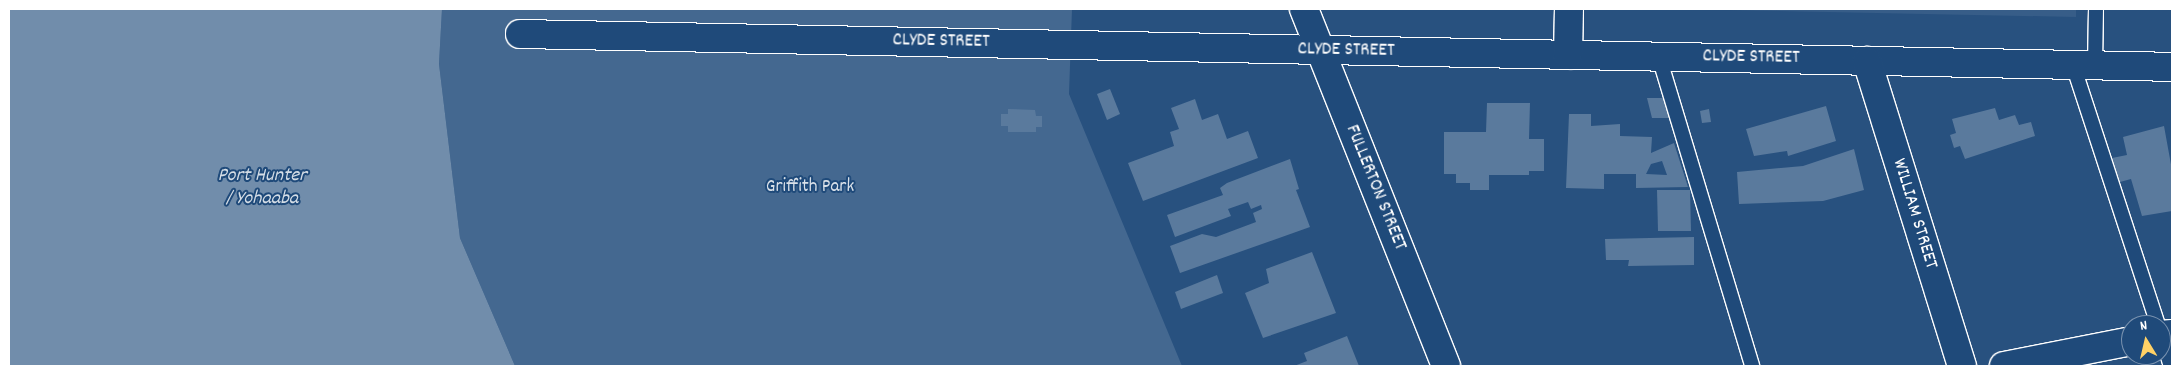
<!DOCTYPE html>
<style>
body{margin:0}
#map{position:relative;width:2181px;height:375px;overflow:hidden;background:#28517f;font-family:Dekko,sans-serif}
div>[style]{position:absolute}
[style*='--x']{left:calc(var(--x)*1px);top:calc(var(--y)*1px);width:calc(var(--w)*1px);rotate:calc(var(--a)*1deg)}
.built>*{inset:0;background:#375d88}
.green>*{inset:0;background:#446890}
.water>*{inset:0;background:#718dab}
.building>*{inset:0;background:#5a7a9d}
.roads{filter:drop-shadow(1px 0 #fff) drop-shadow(-1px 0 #fff) drop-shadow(0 1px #fff) drop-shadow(0 -1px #fff)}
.service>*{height:14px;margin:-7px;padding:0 7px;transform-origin:7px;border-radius:7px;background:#1f4a7a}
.minor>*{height:28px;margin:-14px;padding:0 14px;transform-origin:14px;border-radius:14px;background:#1f4a7a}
.secondary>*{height:28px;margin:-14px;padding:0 14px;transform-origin:14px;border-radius:14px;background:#1f4a7a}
span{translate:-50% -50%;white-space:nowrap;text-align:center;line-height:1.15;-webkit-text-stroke:4px #1f4a7a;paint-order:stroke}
.street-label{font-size:19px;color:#fff}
.park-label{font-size:19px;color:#dae1e9}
.water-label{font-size:20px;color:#d4dde6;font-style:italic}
.frame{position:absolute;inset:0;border:10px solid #fff;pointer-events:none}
.north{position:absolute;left:2121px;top:315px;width:50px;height:50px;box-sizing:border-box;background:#1f4a7a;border:1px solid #7992af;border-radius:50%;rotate:351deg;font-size:14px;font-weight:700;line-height:20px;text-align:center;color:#fff}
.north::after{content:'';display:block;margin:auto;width:18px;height:22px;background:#ffd166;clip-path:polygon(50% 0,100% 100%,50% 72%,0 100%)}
</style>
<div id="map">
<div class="built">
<i style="clip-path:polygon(1677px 9px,2076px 9px,2076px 17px)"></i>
</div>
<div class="green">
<i style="clip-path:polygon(442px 9px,1072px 9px,1069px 94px,1182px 366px,515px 366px,460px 238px,439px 64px)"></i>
</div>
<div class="water">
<i style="clip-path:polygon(9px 9px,442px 9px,439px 64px,460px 238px,515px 366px,9px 366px)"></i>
</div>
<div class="building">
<i style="clip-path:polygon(1110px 89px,1120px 114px,1107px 120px,1097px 94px)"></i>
<i style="clip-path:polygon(1647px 98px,1664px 98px,1669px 118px,1652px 118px)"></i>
<i style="clip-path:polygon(1195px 99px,1202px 120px,1218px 114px,1227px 139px,1248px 131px,1258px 158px,1143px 201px,1128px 163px,1174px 146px,1170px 132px,1179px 129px,1171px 108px)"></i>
<i style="clip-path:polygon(1487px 103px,1530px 103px,1529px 139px,1544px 139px,1544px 171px,1529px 171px,1529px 175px,1489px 175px,1489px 190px,1470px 190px,1470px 183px,1456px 183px,1456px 174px,1444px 174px,1444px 132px,1486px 132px)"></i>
<i style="clip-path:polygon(1826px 106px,1836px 141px,1788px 156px,1787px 151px,1754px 156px,1746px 129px)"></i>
<i style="clip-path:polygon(1995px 108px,1999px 120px,2015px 115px,2019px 125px,2031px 122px,2035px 136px,1965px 159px,1960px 146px,1954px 148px,1950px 135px,1956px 133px,1952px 119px)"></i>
<i style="clip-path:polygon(1008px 109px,1035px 110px,1036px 116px,1042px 116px,1042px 127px,1036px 127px,1036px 132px,1008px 132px,1008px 126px,1001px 126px,1001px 114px,1008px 114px)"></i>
<i style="clip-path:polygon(1709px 109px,1711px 122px,1702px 123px,1700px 111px)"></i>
<i style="clip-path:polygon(evenodd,1569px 114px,1591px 114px,1591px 126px,1620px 124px,1620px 136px,1652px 137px,1651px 153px,1674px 143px,1688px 187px,1636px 188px,1636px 174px,1604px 174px,1604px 189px,1566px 188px,1569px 114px,1662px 161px,1667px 175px,1646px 174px,1651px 164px,1662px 161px)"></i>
<i style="clip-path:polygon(2164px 126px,2172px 170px,2172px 211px,2142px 216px,2131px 179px,2120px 182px,2112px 158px,2127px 155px,2123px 137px)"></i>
<i style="clip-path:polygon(1854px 149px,1864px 190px,1823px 201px,1739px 204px,1737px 172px,1803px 166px)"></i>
<i style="clip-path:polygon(1290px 159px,1299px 189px,1296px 190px,1310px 227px,1180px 273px,1170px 246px,1202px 234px,1216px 237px,1256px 222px,1253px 213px,1262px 209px,1261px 205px,1251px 209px,1248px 202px,1228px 209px,1231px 216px,1175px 237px,1167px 215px,1223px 195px,1220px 188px,1227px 183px)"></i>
<i style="clip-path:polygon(1657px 190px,1690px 190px,1691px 231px,1658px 231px)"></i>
<i style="clip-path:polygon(1694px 237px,1694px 265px,1628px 266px,1629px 260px,1606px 260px,1605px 239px)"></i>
<i style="clip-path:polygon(1312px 252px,1336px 313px,1263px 338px,1245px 293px,1269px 283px,1266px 269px)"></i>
<i style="clip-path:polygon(1217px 275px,1223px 293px,1181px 309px,1175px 292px)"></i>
<i style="clip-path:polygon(1347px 336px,1359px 366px,1294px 366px,1307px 361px,1304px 353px)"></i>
</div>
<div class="roads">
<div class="service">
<i style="--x:1659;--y:57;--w:323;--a:73.2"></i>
<i style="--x:2073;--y:65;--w:274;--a:71.9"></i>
<i style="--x:2095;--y:65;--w:56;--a:-89"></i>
<i style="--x:2161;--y:334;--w:34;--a:73"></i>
</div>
<div class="minor">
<i style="--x:520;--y:34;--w:1652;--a:1.14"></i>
<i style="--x:1568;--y:55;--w:46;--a:-88.8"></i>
<i style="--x:1867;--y:61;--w:319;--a:72.7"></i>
<i style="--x:2161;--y:335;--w:11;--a:-5"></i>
<i style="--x:2004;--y:366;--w:129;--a:-11.1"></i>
</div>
<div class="secondary">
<i style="--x:1304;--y:9;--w:384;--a:68.3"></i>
</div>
</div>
<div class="street-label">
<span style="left:941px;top:42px;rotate:1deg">CLYDE STREET</span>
<span style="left:1346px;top:51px;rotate:1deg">CLYDE STREET</span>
<span style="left:1751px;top:58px;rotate:1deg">CLYDE STREET</span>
<span style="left:1375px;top:188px;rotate:68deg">FULLERTON STREET</span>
<span style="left:1914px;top:214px;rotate:73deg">WILLIAM STREET</span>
</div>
<div class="park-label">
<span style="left:810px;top:188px">Griffith Park</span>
</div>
<div class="water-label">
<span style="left:262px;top:188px">Port Hunter<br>/ Yohaaba</span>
</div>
<div class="frame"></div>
<div class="north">N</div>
</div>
